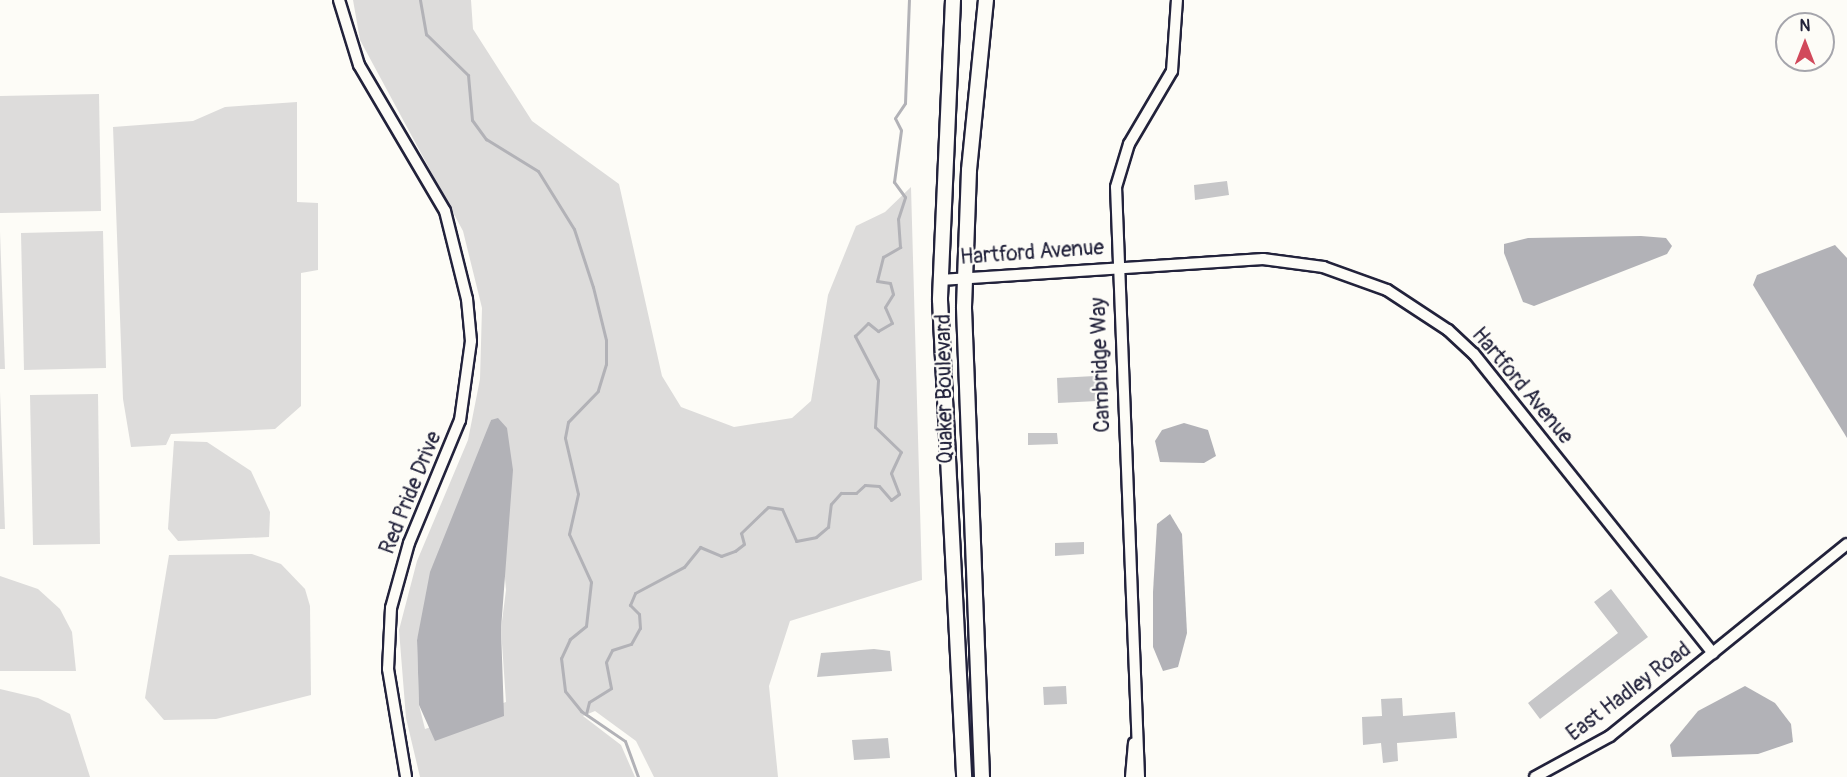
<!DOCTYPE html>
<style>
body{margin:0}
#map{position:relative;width:1847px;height:777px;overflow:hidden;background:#fdfcf7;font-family:Pangolin,sans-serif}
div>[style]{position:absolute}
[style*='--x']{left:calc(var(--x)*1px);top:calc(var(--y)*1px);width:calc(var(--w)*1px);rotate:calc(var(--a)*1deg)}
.green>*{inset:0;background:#dddcdb}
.water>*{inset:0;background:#b2b2b7}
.stream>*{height:3px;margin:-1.5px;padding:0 1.5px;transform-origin:1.5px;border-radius:1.5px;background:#b2b2b7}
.building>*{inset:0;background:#c6c6c8}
.roads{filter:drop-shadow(2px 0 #22223b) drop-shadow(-2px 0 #22223b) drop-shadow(0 2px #22223b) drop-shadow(0 -2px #22223b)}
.minor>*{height:10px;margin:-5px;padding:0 5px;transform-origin:5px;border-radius:5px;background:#fdfcf7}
.major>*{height:14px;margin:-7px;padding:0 7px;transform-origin:7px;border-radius:7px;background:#fdfcf7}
span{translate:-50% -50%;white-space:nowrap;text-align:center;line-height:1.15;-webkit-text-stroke:4.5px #fdfcf7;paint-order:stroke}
.street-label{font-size:21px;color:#22223b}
.north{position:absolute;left:1775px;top:12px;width:60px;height:60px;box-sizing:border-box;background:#fdfcf7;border:2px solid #a5a5ac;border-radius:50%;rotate:0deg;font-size:16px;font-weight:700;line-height:24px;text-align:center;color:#22223b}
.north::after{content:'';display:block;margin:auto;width:21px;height:27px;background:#d1495b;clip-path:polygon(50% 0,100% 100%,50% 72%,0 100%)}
</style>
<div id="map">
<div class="green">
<i style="clip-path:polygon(evenodd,353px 0,471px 0,473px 29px,532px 121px,619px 184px,662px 376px,681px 407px,734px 427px,792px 418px,811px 401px,828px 295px,856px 226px,885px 212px,911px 187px,922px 580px,790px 621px,769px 686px,778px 777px,654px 777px,636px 741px,595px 711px,583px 716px,621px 745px,635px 777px,420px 777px,406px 718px,399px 630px,417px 561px,468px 440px,480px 379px,482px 308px,463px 231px,360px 40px,353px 0,491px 420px,506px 590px,501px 629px,506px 702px,425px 729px,419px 705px,417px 640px,491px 420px)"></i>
<i style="clip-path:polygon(99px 94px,101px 211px,0 213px,0 96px)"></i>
<i style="clip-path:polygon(297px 102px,297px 202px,318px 203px,318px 270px,301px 273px,301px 406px,275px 429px,171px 434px,166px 445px,131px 447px,123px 399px,113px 127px,193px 121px,225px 107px)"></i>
<i style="clip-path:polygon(103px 231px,106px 368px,24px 370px,21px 233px)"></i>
<i style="clip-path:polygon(0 232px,5px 369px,0 369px)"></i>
<i style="clip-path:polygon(0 392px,5px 529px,0 529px)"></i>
<i style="clip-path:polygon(98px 394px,100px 544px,33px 545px,30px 395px)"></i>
<i style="clip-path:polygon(174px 441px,207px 442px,251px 471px,270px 512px,269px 537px,178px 541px,168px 529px)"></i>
<i style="clip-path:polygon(169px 555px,252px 554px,281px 564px,305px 589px,310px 606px,311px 695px,216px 719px,164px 720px,145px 698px)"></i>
<i style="clip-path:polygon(0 576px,38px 589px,60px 609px,72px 632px,76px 671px,0 671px)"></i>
<i style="clip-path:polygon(0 689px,38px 698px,70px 714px,90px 777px,0 777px)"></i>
</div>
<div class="water">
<i style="clip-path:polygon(1641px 236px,1666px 238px,1672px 246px,1667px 254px,1534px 306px,1523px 302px,1504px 253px,1504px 244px,1528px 238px)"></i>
<i style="clip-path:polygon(1835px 245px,1847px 258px,1847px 438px,1753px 285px,1757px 275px)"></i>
<i style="clip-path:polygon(498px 418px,507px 428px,513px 470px,501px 629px,504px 716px,435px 741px,419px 705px,417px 640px,430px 572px,491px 420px)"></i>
<i style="clip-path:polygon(1184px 423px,1208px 430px,1216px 456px,1204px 463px,1160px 462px,1155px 441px,1162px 430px)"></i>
<i style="clip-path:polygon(1170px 514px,1182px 534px,1187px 633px,1178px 667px,1163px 671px,1153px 647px,1153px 592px,1157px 524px)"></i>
<i style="clip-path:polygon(1745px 686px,1775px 703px,1791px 724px,1793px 742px,1758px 754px,1672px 757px,1670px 745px,1698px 711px)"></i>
</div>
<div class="stream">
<i style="--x:420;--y:0;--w:35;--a:80"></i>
<i style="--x:426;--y:34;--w:59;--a:44.3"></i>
<i style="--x:468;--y:75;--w:45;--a:84.9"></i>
<i style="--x:472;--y:120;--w:24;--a:54"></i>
<i style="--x:486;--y:139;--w:61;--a:31.6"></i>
<i style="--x:538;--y:171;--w:68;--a:58.2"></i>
<i style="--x:574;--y:229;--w:61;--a:71.9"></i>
<i style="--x:593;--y:287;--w:55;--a:76.2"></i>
<i style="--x:606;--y:340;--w:24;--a:90"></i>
<i style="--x:606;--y:364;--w:28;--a:107"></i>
<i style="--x:598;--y:391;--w:43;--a:134.1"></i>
<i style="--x:568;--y:422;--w:16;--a:101"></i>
<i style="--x:565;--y:438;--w:57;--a:76.9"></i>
<i style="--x:578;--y:494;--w:41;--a:102.7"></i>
<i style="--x:569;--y:534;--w:53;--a:65.4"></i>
<i style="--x:591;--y:582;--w:44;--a:96.5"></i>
<i style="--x:586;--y:626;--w:21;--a:141"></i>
<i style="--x:570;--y:639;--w:21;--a:115"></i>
<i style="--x:561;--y:658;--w:33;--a:83"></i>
<i style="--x:565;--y:691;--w:26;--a:51"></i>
<i style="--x:581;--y:711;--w:53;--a:34.3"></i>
<i style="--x:625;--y:741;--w:38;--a:70"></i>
<i style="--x:586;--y:714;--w:12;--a:-76"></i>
<i style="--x:589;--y:702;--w:26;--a:-32"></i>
<i style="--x:611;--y:688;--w:26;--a:-101"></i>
<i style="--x:606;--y:662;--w:13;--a:-63"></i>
<i style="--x:612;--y:650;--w:20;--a:-18"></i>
<i style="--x:631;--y:644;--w:18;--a:-61"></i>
<i style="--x:640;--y:628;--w:14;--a:-94"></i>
<i style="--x:639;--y:614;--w:13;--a:-135"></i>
<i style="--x:630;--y:605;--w:13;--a:-67"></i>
<i style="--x:635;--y:593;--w:55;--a:-28"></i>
<i style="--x:684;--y:567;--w:26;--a:-51"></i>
<i style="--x:700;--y:547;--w:23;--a:23"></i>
<i style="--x:721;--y:556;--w:15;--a:-20"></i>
<i style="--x:735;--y:551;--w:11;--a:-38"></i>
<i style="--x:744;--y:544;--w:11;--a:-105"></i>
<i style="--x:741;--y:533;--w:37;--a:-44"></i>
<i style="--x:768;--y:507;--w:14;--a:8"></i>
<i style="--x:782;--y:509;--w:35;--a:66"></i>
<i style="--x:796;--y:541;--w:20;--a:-11"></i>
<i style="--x:816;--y:537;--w:16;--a:-40"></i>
<i style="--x:828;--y:527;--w:23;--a:-83"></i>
<i style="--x:831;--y:504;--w:15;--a:-48"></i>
<i style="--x:841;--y:493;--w:15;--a:0"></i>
<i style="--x:856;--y:493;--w:12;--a:-42"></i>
<i style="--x:865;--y:485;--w:14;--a:4"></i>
<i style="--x:879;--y:486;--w:18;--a:49"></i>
<i style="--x:891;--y:500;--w:10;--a:-37"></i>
<i style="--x:899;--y:494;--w:22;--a:-111"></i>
<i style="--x:891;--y:473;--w:23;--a:-65"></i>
<i style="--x:901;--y:452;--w:36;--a:-136"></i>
<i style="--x:875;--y:427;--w:47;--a:-86.3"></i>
<i style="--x:878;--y:380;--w:50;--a:-117.6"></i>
<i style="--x:855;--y:336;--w:18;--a:-45"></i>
<i style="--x:868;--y:323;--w:13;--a:39"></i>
<i style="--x:878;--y:331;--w:16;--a:-30"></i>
<i style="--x:892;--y:323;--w:17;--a:-114"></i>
<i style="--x:885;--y:307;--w:15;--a:-58"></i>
<i style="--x:893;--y:294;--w:11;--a:-105"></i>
<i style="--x:890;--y:283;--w:13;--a:-171"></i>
<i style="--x:877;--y:281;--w:25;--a:-76"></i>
<i style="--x:883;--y:257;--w:20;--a:-30"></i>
<i style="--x:900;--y:247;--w:28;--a:-94"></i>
<i style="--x:898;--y:219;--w:23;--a:-72"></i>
<i style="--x:905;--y:197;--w:19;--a:-126"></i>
<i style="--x:894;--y:182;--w:52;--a:-82.3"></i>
<i style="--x:901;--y:130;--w:13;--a:-117"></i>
<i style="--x:895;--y:118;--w:18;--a:-56"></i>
<i style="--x:905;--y:103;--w:103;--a:-87.8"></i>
</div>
<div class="building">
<i style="clip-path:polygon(1227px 181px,1229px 195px,1195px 200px,1194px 185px)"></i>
<i style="clip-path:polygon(1095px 376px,1097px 401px,1058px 403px,1057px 378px)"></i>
<i style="clip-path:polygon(1028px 433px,1057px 433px,1058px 444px,1028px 445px)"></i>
<i style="clip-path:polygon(1084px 542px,1084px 554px,1055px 556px,1055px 543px)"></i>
<i style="clip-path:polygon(1611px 589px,1648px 637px,1540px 719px,1528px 703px,1618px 633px,1594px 602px)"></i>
<i style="clip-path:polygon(874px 649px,890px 651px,892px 671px,817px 677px,821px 653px)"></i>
<i style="clip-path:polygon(1066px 686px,1067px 704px,1044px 705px,1043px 687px)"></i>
<i style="clip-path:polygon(1402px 698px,1403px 716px,1455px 712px,1457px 738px,1397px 743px,1398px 761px,1383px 763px,1381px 743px,1363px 745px,1362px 717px,1382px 716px,1381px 699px)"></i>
<i style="clip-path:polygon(888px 738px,890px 758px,854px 760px,852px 740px)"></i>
</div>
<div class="roads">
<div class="minor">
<i style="--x:339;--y:0;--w:68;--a:72.9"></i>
<i style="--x:359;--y:65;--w:169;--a:59.5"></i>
<i style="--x:445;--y:211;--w:91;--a:76"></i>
<i style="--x:467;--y:299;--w:42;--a:84.6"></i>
<i style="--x:471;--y:341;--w:80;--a:97.9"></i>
<i style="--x:460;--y:420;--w:133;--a:112.5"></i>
<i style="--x:409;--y:543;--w:67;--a:105.5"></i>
<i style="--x:391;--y:608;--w:61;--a:92.8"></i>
<i style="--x:388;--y:669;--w:109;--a:80.5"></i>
<i style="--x:940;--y:280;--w:324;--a:-3.7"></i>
<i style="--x:1263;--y:259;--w:61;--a:7.6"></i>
<i style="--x:1323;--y:267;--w:68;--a:19.8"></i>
<i style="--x:1387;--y:290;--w:73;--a:33.3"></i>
<i style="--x:1448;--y:330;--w:35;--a:43"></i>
<i style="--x:1474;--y:354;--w:383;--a:51.4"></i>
<i style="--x:1131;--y:777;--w:34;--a:-85"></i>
<i style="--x:1139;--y:777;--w:590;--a:-92.23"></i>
<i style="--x:1116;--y:187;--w:45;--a:-73.2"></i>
<i style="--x:1129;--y:144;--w:85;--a:-59.5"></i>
<i style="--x:1172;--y:71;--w:71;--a:-86"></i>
<i style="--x:1535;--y:777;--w:85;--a:-28.7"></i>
<i style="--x:1610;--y:736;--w:305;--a:-39"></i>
</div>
<div class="major">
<i style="--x:953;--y:0;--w:300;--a:92.5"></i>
<i style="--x:940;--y:300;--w:478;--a:87.1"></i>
<i style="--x:982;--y:777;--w:470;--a:-92.2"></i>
<i style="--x:964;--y:307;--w:137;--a:-87.9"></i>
<i style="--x:969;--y:170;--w:171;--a:-84.3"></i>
</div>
</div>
<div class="street-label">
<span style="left:1032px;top:253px;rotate:-4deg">Hartford Avenue</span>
<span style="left:1101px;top:365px;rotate:-92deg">Cambridge Way</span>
<span style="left:1522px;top:386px;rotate:50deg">Hartford Avenue</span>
<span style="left:945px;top:389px;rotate:-91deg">Quaker Boulevard</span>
<span style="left:411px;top:493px;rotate:-68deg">Red Pride Drive</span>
<span style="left:1629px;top:692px;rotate:-37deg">East Hadley Road</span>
</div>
<div class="north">N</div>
</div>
